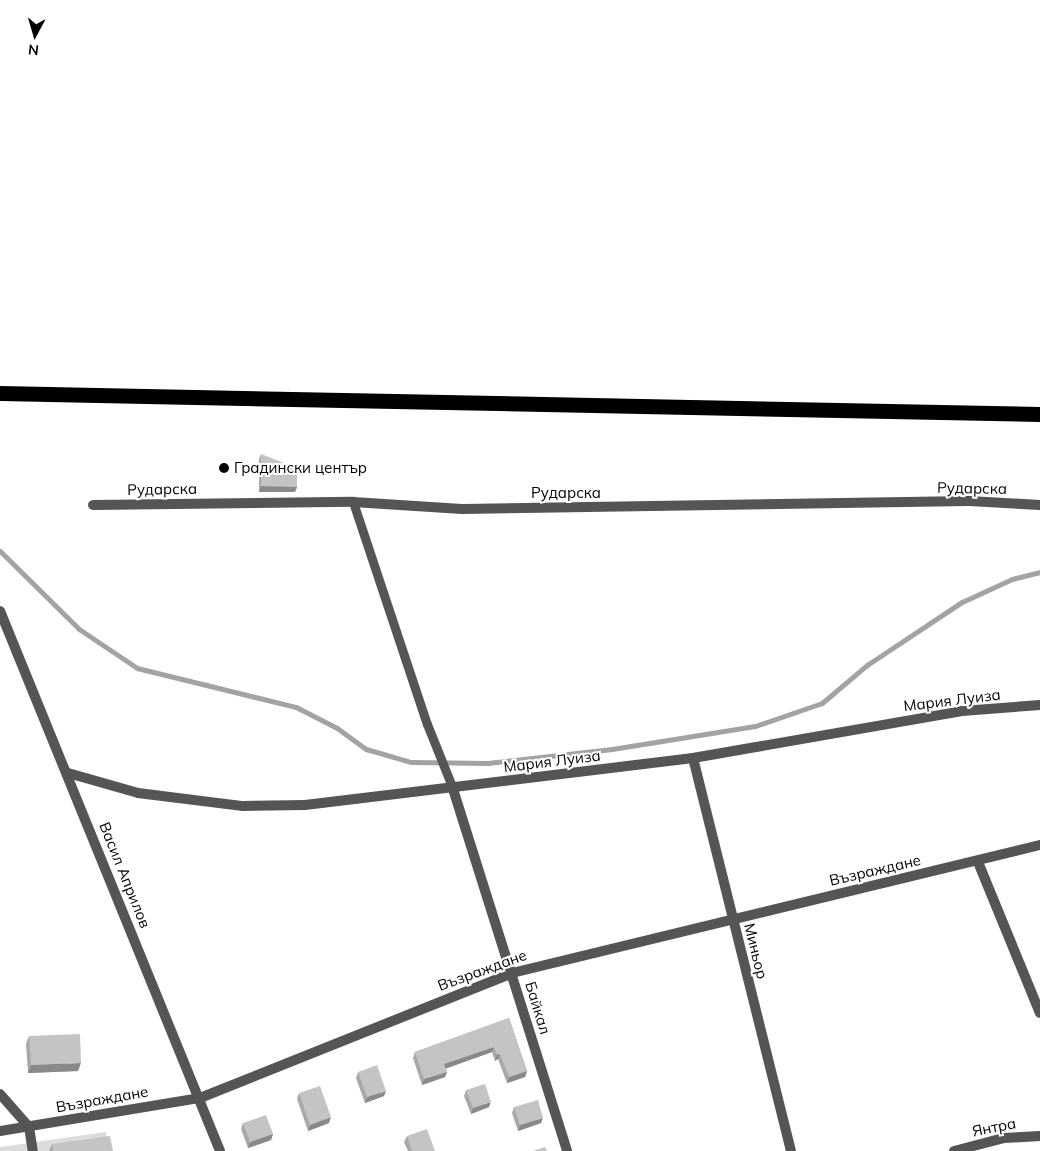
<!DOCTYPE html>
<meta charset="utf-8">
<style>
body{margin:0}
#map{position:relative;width:1040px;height:1151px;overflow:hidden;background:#fff;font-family:Mulish,sans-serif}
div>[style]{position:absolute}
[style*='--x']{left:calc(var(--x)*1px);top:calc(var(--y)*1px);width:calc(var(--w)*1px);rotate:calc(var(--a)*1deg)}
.green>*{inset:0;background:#dcdcdc}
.stream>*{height:5px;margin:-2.5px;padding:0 2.5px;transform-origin:2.5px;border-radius:2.5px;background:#a3a3a3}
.lane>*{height:9px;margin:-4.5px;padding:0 4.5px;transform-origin:4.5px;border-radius:4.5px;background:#555}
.street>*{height:10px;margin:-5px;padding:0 5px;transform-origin:5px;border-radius:5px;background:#555}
.highway>*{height:15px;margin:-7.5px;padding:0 7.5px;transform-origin:7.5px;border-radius:7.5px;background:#000}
.wall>*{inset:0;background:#a9a9a9}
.shaded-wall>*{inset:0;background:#898989}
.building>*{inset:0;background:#c4c4c4}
.dots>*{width:14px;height:14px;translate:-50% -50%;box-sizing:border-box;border:2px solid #fff;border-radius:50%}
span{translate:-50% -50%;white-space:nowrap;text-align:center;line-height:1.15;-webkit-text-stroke:4px #fff;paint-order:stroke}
.poi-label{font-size:15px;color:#000}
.left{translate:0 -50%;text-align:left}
.street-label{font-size:15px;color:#000}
.north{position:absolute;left:10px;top:10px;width:50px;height:50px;-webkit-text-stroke:4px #fff;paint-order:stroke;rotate:186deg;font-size:14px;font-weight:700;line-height:20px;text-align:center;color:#000}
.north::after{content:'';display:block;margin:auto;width:18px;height:22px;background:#000;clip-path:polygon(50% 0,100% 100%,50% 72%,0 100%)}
</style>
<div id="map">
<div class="green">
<i style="clip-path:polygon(106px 1132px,109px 1151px,0 1151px,0 1147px)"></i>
</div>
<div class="stream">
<i style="--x:0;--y:551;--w:111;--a:44.6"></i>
<i style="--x:79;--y:629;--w:70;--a:33.9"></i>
<i style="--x:137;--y:668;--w:164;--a:13.8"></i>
<i style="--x:296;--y:707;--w:46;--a:27.1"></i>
<i style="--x:337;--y:728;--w:36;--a:36"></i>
<i style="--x:366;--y:749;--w:47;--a:16.1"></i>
<i style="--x:411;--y:762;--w:77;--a:0.7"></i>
<i style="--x:488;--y:763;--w:125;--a:-6.4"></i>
<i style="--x:612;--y:749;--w:145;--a:-9.1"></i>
<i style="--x:755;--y:726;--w:71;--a:-18.9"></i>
<i style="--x:822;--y:703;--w:59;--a:-40.2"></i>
<i style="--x:867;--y:665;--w:114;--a:-33.6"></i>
<i style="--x:962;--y:602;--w:55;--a:-24.7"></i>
<i style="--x:1012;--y:579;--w:29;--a:-14"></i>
</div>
<div class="lane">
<i style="--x:353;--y:502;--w:234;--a:71.6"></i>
<i style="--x:427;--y:724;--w:70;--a:68.2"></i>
</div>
<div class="street">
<i style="--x:93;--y:505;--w:260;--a:-0.7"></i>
<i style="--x:353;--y:502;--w:109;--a:3.7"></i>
<i style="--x:462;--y:509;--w:507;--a:-0.9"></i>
<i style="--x:969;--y:501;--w:71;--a:3.2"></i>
<i style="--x:0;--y:611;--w:583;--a:67.83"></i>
<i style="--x:693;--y:758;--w:405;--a:76"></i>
<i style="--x:68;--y:773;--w:73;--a:15.9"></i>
<i style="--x:138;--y:793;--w:106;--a:7.1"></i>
<i style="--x:243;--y:806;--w:62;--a:-0.9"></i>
<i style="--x:305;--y:805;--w:391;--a:-6.9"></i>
<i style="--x:693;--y:758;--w:273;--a:-9.9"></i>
<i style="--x:962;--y:711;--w:78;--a:-4.4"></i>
<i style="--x:453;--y:789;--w:380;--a:72.5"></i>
<i style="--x:978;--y:862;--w:163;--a:67.7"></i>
<i style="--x:0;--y:1094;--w:44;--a:48.7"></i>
<i style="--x:29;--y:1127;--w:24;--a:81"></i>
<i style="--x:0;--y:1131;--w:203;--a:-9.4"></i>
<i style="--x:200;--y:1098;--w:336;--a:-21.8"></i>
<i style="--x:512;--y:973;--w:543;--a:-13.63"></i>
<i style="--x:954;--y:1151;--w:52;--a:-14.6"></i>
<i style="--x:1004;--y:1138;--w:36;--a:-3"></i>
</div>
<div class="highway">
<i style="--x:0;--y:393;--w:1040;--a:1.16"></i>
</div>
<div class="wall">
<i style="clip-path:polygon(261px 454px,297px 487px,295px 492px,259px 492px,259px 459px)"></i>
<i style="clip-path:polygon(509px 1018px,527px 1071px,525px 1077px,507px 1083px,498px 1059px,495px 1061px,492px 1052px,446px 1068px,447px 1072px,445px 1077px,422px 1085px,413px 1058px,415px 1052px)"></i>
<i style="clip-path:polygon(29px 1036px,78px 1071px,28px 1073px,26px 1044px)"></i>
<i style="clip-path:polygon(358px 1072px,384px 1096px,365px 1103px,356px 1078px)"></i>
<i style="clip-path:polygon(466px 1090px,489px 1107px,471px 1114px,464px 1096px)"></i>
<i style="clip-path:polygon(299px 1093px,329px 1123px,308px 1131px,297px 1099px)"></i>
<i style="clip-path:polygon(514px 1107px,541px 1123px,518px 1131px,512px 1113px)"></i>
<i style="clip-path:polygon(243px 1123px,273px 1134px,271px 1140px,248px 1148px,241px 1129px)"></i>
<i style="clip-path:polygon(407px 1136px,435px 1151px,408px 1151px,404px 1142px)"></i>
<i style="clip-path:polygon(52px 1144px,113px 1151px,49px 1151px)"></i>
</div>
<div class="shaded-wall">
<i style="clip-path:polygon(261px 486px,297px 487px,295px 492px,259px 492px)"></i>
<i style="clip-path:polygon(494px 1047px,492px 1052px,442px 1070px,444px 1064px)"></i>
<i style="clip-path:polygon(500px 1054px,498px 1059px,495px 1061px,497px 1055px)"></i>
<i style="clip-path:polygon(81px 1063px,78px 1071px,28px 1073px,31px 1065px)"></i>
<i style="clip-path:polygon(527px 1071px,525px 1077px,507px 1083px,509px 1077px)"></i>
<i style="clip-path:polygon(447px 1072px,445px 1077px,422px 1085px,424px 1079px)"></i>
<i style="clip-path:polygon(386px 1091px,384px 1096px,365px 1103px,367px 1097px)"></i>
<i style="clip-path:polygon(491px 1102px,489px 1107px,471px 1114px,473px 1108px)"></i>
<i style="clip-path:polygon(331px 1117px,329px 1123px,308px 1131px,310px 1125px)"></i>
<i style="clip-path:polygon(543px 1118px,541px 1123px,518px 1131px,520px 1125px)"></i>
<i style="clip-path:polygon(273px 1134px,271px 1140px,248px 1148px,250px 1142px)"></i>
</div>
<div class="building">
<i style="clip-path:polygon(261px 454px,297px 468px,297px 487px,261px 486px)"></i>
<i style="clip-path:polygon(509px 1018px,527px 1071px,509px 1077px,500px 1054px,497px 1055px,494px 1047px,444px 1064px,447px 1072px,424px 1079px,415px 1052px)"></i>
<i style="clip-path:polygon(80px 1034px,81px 1063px,31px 1065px,29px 1036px)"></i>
<i style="clip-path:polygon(377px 1065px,386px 1091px,367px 1097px,358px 1072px)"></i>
<i style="clip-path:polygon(485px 1084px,491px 1102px,473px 1108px,466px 1090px)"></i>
<i style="clip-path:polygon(320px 1086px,331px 1117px,310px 1125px,299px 1093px)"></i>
<i style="clip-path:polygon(538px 1100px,543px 1118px,520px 1125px,514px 1107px)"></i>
<i style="clip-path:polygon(266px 1115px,273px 1134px,250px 1142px,243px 1123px)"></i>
<i style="clip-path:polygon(427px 1129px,435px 1151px,412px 1151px,407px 1136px)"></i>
<i style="clip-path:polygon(110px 1136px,113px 1151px,53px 1151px,52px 1144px)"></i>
<i style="clip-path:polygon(545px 1147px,547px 1151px,533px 1151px)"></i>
</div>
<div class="dots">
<i style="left:224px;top:468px;background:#000"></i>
</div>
<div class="poi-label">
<span class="left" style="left:234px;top:468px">Градински център</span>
</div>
<div class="street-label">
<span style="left:972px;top:488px;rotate:1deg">Рударска</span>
<span style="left:162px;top:489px;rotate:-1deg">Рударска</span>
<span style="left:566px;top:493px">Рударска</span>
<span style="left:952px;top:700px;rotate:-7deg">Мария Луиза</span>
<span style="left:552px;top:761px;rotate:-7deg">Мария Луиза</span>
<span style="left:875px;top:870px;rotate:-13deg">Възраждане</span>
<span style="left:125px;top:875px;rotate:68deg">Васил Априлов</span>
<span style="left:756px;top:951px;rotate:76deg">Миньор</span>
<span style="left:482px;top:970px;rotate:-20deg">Възраждане</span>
<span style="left:538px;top:1008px;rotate:73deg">Байкал</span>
<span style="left:102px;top:1099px;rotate:-10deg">Възраждане</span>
<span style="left:994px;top:1127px;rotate:-11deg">Янтра</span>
</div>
<div class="north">N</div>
</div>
